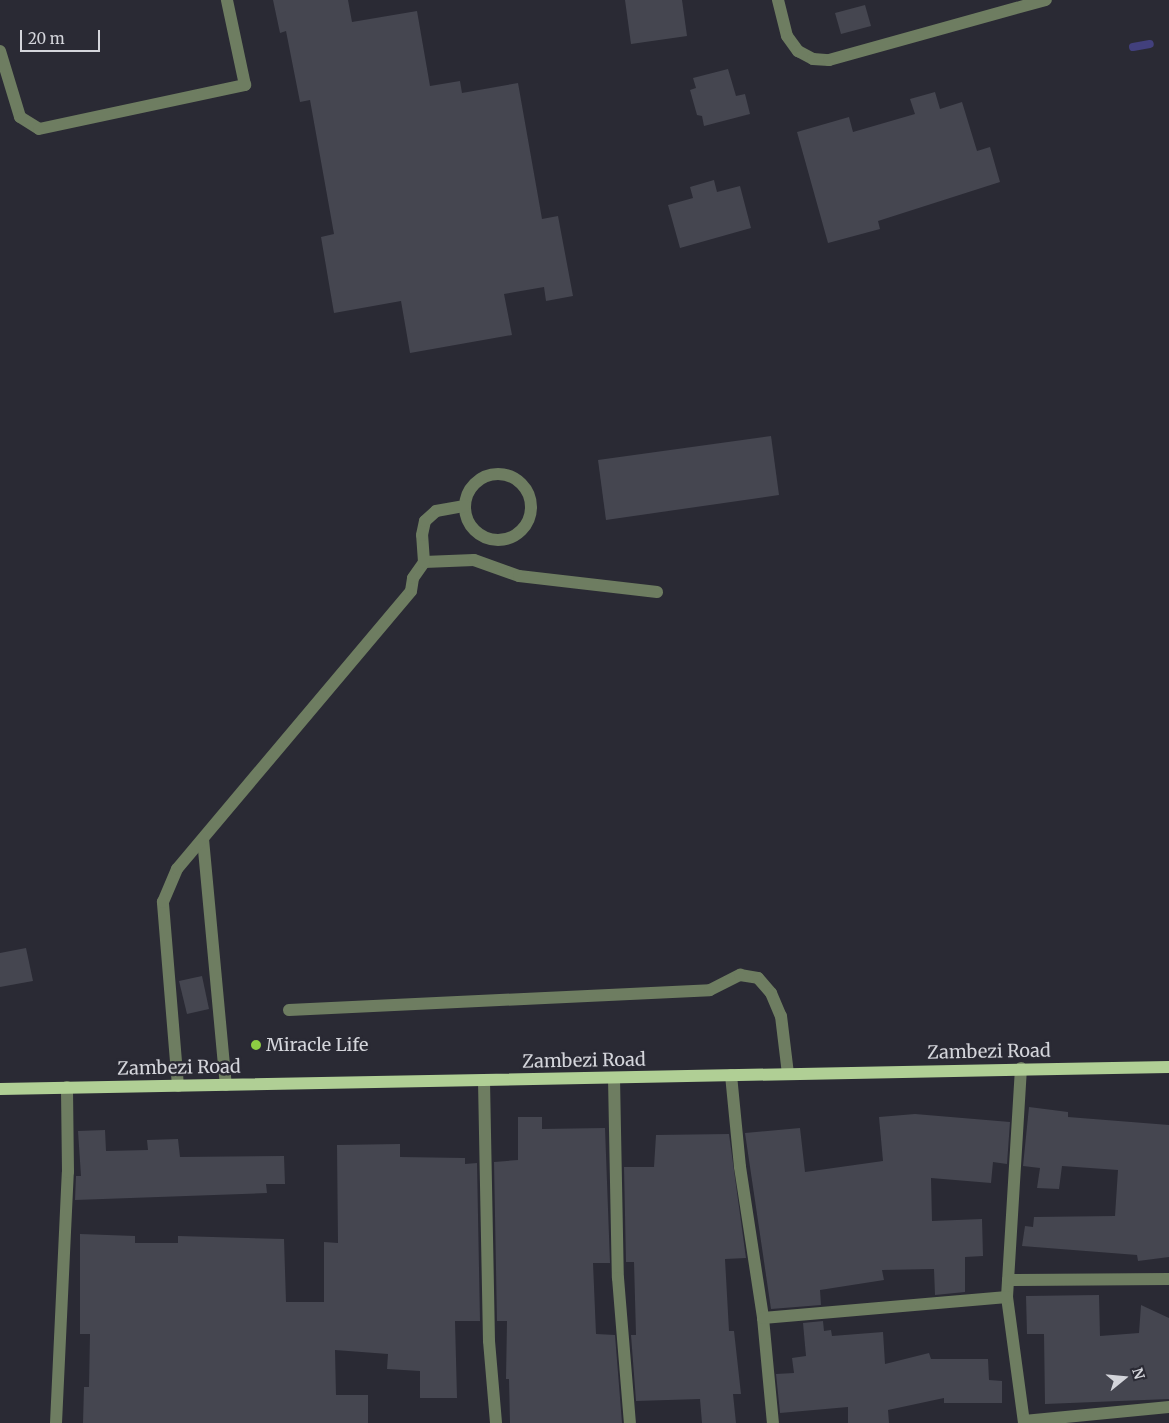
<!DOCTYPE html>
<style>
body{margin:0}
#map{position:relative;width:1169px;height:1423px;overflow:hidden;background:#2a2a34;font-family:Merriweather,serif}
div>[style]{position:absolute}
[style*='--x']{left:calc(var(--x)*1px);top:calc(var(--y)*1px);width:calc(var(--w)*1px);rotate:calc(var(--a)*1deg)}
.stream>*{height:8px;margin:-4px;padding:0 4px;transform-origin:4px;border-radius:4px;background:#42407d}
.building>*{inset:0;background:#454650}
.minor>*{height:12px;margin:-6px;padding:0 6px;transform-origin:6px;border-radius:6px;background:#6e7d61}
.minor>.ring{margin:-6px;padding:0;box-sizing:content-box;background:none;border:12px solid #6e7d61;border-radius:50%}
.major>*{height:12px;margin:-6px;padding:0 6px;transform-origin:6px;border-radius:6px;background:#b0cf95}
.dots>*{width:14px;height:14px;translate:-50% -50%;box-sizing:border-box;border:2px solid #2a2a34;border-radius:50%}
span{translate:-50% -50%;white-space:nowrap;text-align:center;line-height:1.15;-webkit-text-stroke:5px #2a2a34;paint-order:stroke}
.poi-label{font-size:18px;color:#d4d5db}
.left{translate:0 -50%;text-align:left}
.street-label{font-size:18px;color:#d4d5db}
.north{position:absolute;left:1099px;top:1353px;width:50px;height:50px;-webkit-text-stroke:4px #2a2a34;paint-order:stroke;rotate:73deg;font-size:14px;font-weight:700;line-height:20px;text-align:center;color:#d4d5db}
.north::after{content:'';display:block;margin:auto;width:18px;height:22px;background:#d4d5db;clip-path:polygon(50% 0,100% 100%,50% 72%,0 100%)}
.scale{position:absolute;left:20px;top:30px;width:80px;height:22px;box-sizing:border-box;border:2px solid #d4d5db;border-top:0;padding-left:6px;font-size:15px;line-height:18px;white-space:nowrap;color:#d4d5db;-webkit-text-stroke:4px #2a2a34;paint-order:stroke}
</style>
<div id="map">
<div class="stream">
<i style="--x:1133;--y:47;--w:17;--a:-10"></i>
</div>
<div class="building">
<i style="clip-path:polygon(273px 0,348px 0,352px 22px,417px 11px,430px 86px,460px 81px,462px 93px,518px 83px,542px 219px,558px 216px,573px 296px,546px 301px,544px 287px,504px 294px,512px 335px,410px 353px,401px 301px,334px 313px,321px 237px,334px 234px,310px 100px,300px 102px,286px 31px,280px 33px)"></i>
<i style="clip-path:polygon(625px 0,682px 0,687px 36px,631px 44px)"></i>
<i style="clip-path:polygon(865px 5px,871px 26px,841px 34px,835px 13px)"></i>
<i style="clip-path:polygon(728px 69px,736px 96px,745px 94px,750px 114px,704px 126px,702px 116px,697px 115px,690px 90px,696px 88px,693px 78px)"></i>
<i style="clip-path:polygon(935px 92px,940px 109px,962px 102px,977px 151px,990px 147px,1000px 182px,878px 221px,880px 229px,828px 243px,797px 132px,849px 117px,853px 132px,915px 114px,910px 99px)"></i>
<i style="clip-path:polygon(714px 180px,717px 192px,740px 186px,751px 228px,680px 248px,668px 205px,693px 198px,690px 187px)"></i>
<i style="clip-path:polygon(771px 436px,779px 495px,606px 520px,598px 460px)"></i>
<i style="clip-path:polygon(26px 948px,33px 981px,0 987px,0 953px)"></i>
<i style="clip-path:polygon(202px 976px,209px 1009px,187px 1014px,179px 981px)"></i>
<i style="clip-path:polygon(1029px 1107px,1068px 1112px,1068px 1117px,1169px 1125px,1169px 1257px,1138px 1261px,1137px 1255px,1022px 1246px,1025px 1226px,1033px 1227px,1034px 1217px,1115px 1216px,1118px 1170px,1062px 1166px,1059px 1189px,1037px 1188px,1040px 1168px,1023px 1166px)"></i>
<i style="clip-path:polygon(915px 1114px,1010px 1122px,1007px 1164px,993px 1162px,991px 1183px,931px 1178px,932px 1221px,982px 1219px,983px 1256px,965px 1257px,965px 1292px,935px 1295px,934px 1269px,882px 1270px,884px 1280px,820px 1290px,821px 1305px,771px 1309px,745px 1133px,800px 1128px,805px 1172px,883px 1161px,879px 1117px)"></i>
<i style="clip-path:polygon(518px 1117px,542px 1117px,542px 1129px,605px 1128px,610px 1263px,593px 1263px,596px 1334px,615px 1335px,622px 1423px,510px 1423px,509px 1379px,506px 1379px,507px 1321px,497px 1321px,494px 1162px,518px 1160px)"></i>
<i style="clip-path:polygon(105px 1130px,106px 1151px,148px 1150px,147px 1140px,178px 1139px,180px 1157px,284px 1156px,285px 1184px,266px 1184px,267px 1193px,75px 1200px,76px 1176px,81px 1176px,78px 1131px)"></i>
<i style="clip-path:polygon(729px 1134px,746px 1258px,725px 1259px,729px 1331px,734px 1331px,741px 1394px,733px 1394px,736px 1423px,702px 1423px,700px 1399px,636px 1401px,631px 1335px,636px 1335px,634px 1262px,626px 1262px,624px 1167px,654px 1167px,656px 1135px)"></i>
<i style="clip-path:polygon(400px 1144px,400px 1157px,465px 1158px,465px 1164px,477px 1163px,480px 1321px,455px 1321px,457px 1398px,420px 1398px,420px 1371px,387px 1369px,388px 1354px,335px 1350px,336px 1395px,368px 1395px,368px 1423px,83px 1423px,84px 1387px,89px 1387px,90px 1334px,80px 1334px,80px 1234px,135px 1236px,135px 1243px,178px 1243px,178px 1236px,284px 1239px,286px 1302px,324px 1302px,324px 1242px,338px 1243px,337px 1145px)"></i>
<i style="clip-path:polygon(1099px 1295px,1100px 1336px,1139px 1333px,1141px 1305px,1169px 1318px,1169px 1399px,1045px 1404px,1044px 1334px,1027px 1334px,1026px 1296px)"></i>
<i style="clip-path:polygon(823px 1321px,824px 1331px,831px 1330px,832px 1336px,883px 1332px,885px 1364px,929px 1353px,931px 1359px,988px 1359px,989px 1380px,1002px 1381px,1002px 1403px,944px 1403px,944px 1398px,888px 1410px,889px 1423px,848px 1423px,848px 1407px,780px 1413px,776px 1374px,794px 1373px,792px 1358px,806px 1356px,803px 1323px)"></i>
</div>
<div class="minor">
<i style="--x:778;--y:0;--w:37;--a:76"></i>
<i style="--x:787;--y:36;--w:19;--a:54"></i>
<i style="--x:798;--y:51;--w:17;--a:28"></i>
<i style="--x:813;--y:59;--w:16;--a:4"></i>
<i style="--x:829;--y:60;--w:225;--a:-15.5"></i>
<i style="--x:0;--y:51;--w:69;--a:73.1"></i>
<i style="--x:20;--y:117;--w:22;--a:32"></i>
<i style="--x:39;--y:129;--w:211;--a:-12.1"></i>
<i style="--x:245;--y:85;--w:87;--a:-102"></i>
<i class="ring" style="left:465px;top:474px;width:54px;height:54px"></i>
<i style="--x:424;--y:562;--w:50;--a:-2.3"></i>
<i style="--x:474;--y:560;--w:48;--a:19.6"></i>
<i style="--x:519;--y:576;--w:139;--a:6.6"></i>
<i style="--x:203;--y:839;--w:247;--a:84.7"></i>
<i style="--x:289;--y:1010;--w:421;--a:-2.7"></i>
<i style="--x:710;--y:990;--w:34;--a:-27"></i>
<i style="--x:740;--y:975;--w:18;--a:9"></i>
<i style="--x:758;--y:978;--w:20;--a:49"></i>
<i style="--x:771;--y:993;--w:25;--a:67"></i>
<i style="--x:781;--y:1016;--w:58;--a:83.1"></i>
<i style="--x:1021;--y:1068;--w:229;--a:93.5"></i>
<i style="--x:1007;--y:1297;--w:127;--a:82.3"></i>
<i style="--x:731;--y:1075;--w:92;--a:84.4"></i>
<i style="--x:740;--y:1167;--w:153;--a:81.3"></i>
<i style="--x:763;--y:1318;--w:105;--a:84.6"></i>
<i style="--x:614;--y:1078;--w:200;--a:88.9"></i>
<i style="--x:618;--y:1278;--w:145;--a:85.3"></i>
<i style="--x:484;--y:1081;--w:260;--a:88.9"></i>
<i style="--x:489;--y:1341;--w:82;--a:85.1"></i>
<i style="--x:178;--y:1086;--w:185;--a:-94.7"></i>
<i style="--x:163;--y:902;--w:36;--a:-67"></i>
<i style="--x:177;--y:869;--w:363;--a:-49.9"></i>
<i style="--x:411;--y:591;--w:13;--a:-81"></i>
<i style="--x:413;--y:578;--w:19;--a:-55"></i>
<i style="--x:424;--y:562;--w:27;--a:-94"></i>
<i style="--x:422;--y:535;--w:14;--a:-78"></i>
<i style="--x:425;--y:521;--w:15;--a:-42"></i>
<i style="--x:436;--y:511;--w:29;--a:-10"></i>
<i style="--x:1008;--y:1280;--w:161;--a:-0.4"></i>
<i style="--x:763;--y:1318;--w:245;--a:-4.9"></i>
<i style="--x:1024;--y:1421;--w:146;--a:-5.5"></i>
<i style="--x:56;--y:1423;--w:251;--a:-87.3"></i>
<i style="--x:68;--y:1172;--w:85;--a:-90.7"></i>
</div>
<div class="major">
<i style="--x:0;--y:1089;--w:1169;--a:-1.08"></i>
</div>
<div class="dots">
<i style="left:256px;top:1045px;background:#8ece43"></i>
</div>
<div class="poi-label">
<span class="left" style="left:266px;top:1045px">Miracle Life</span>
</div>
<div class="street-label">
<span style="left:989px;top:1052px;rotate:-1deg">Zambezi Road</span>
<span style="left:584px;top:1061px;rotate:-1deg">Zambezi Road</span>
<span style="left:179px;top:1068px;rotate:-1deg">Zambezi Road</span>
</div>
<div class="north">N</div>
<div class="scale">20 m</div>
</div>
